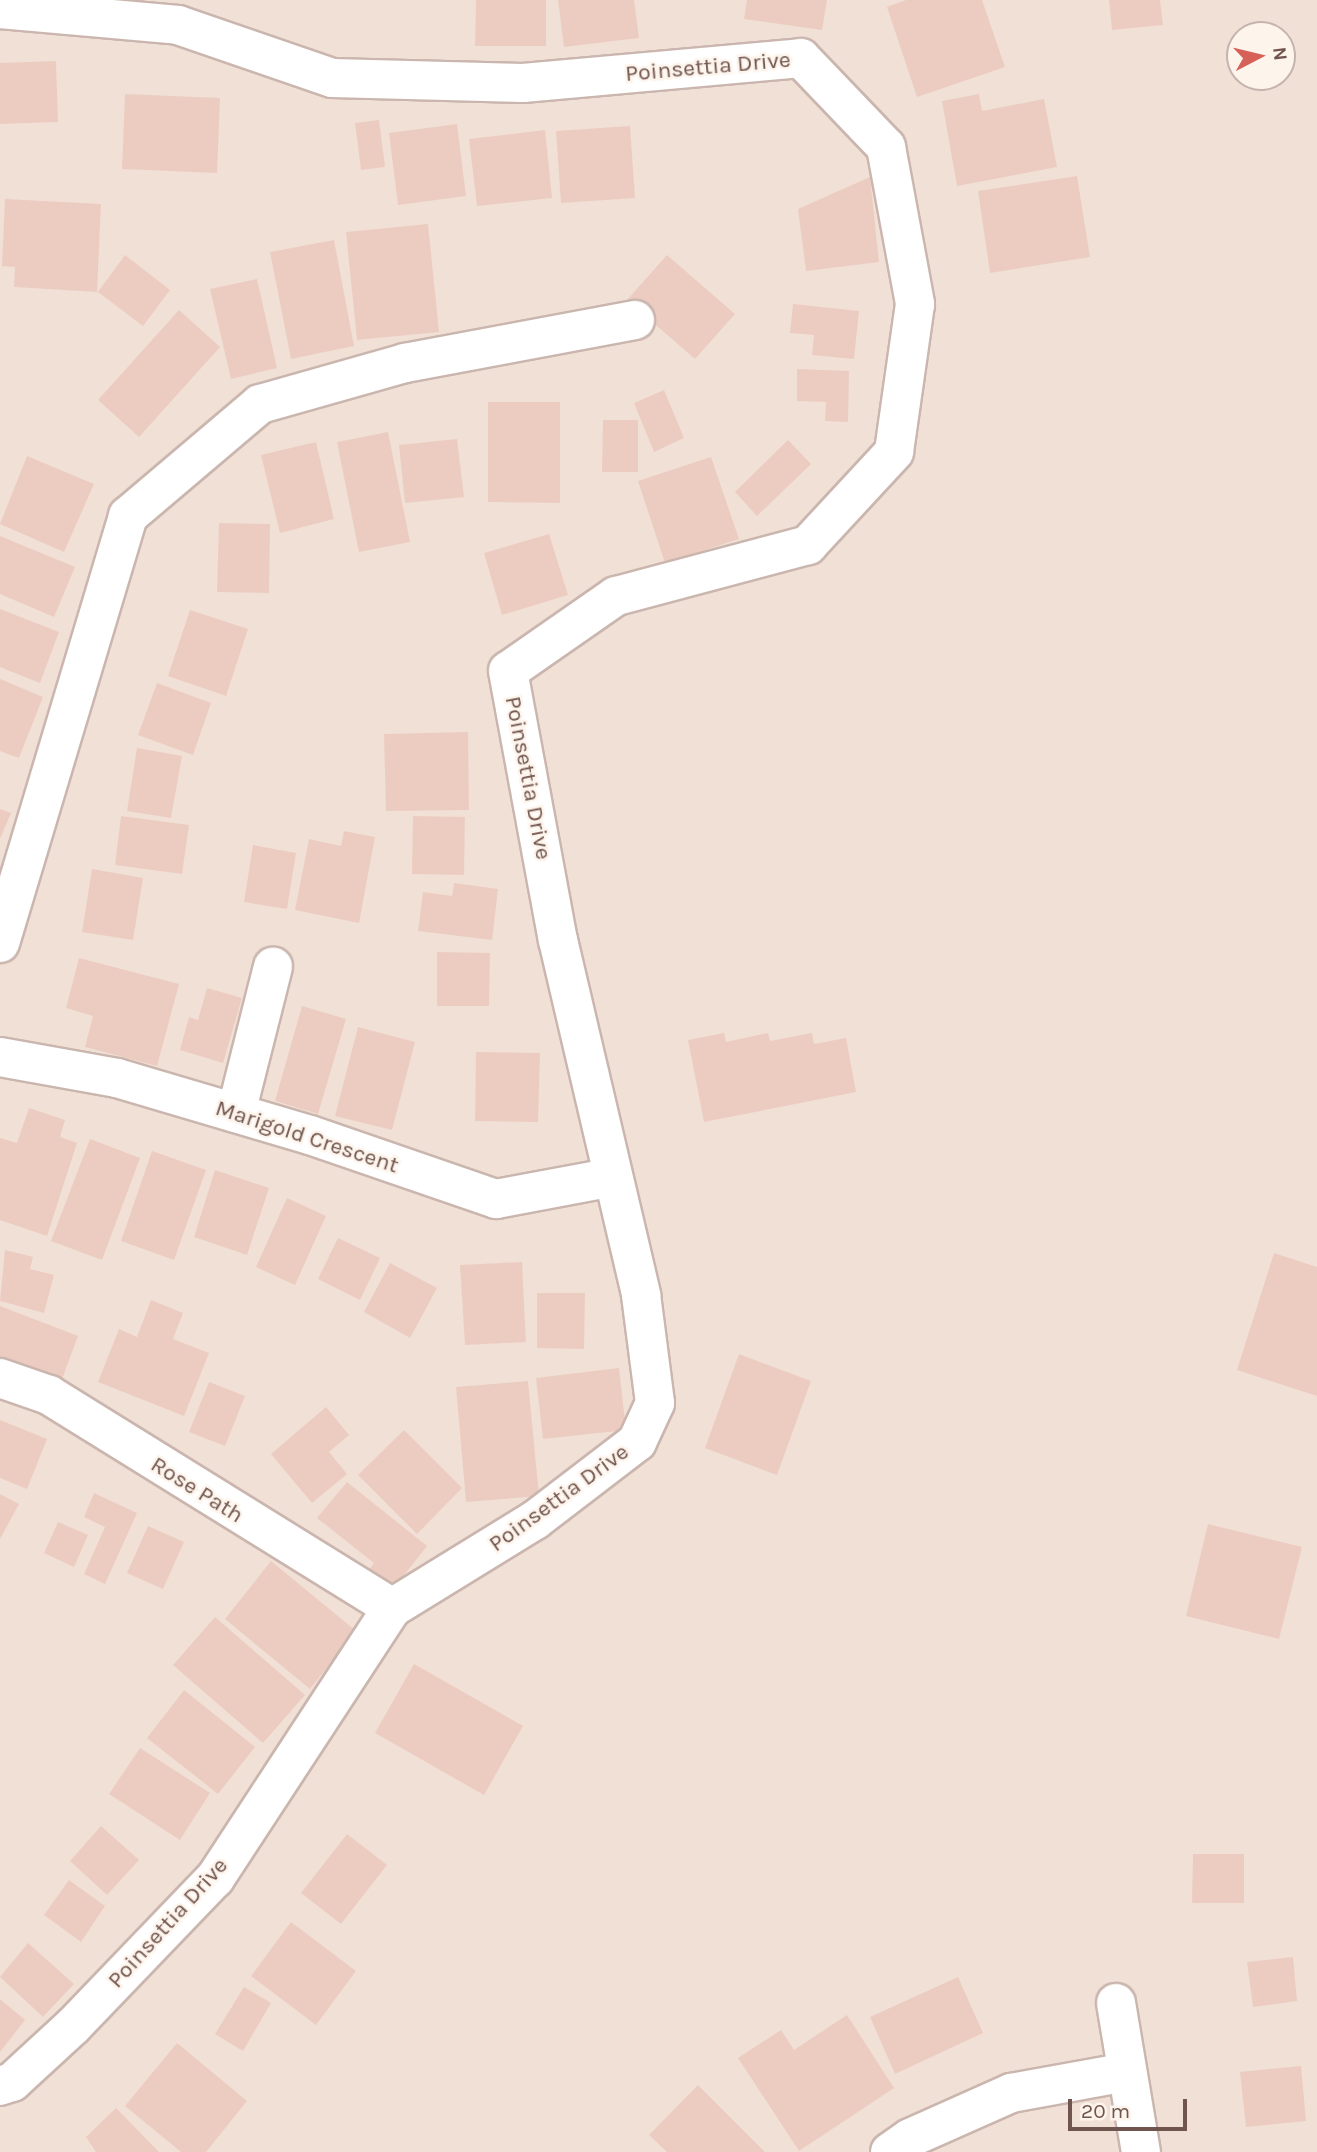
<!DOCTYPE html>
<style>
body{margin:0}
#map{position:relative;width:1317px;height:2152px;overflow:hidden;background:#faefe7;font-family:Karla,sans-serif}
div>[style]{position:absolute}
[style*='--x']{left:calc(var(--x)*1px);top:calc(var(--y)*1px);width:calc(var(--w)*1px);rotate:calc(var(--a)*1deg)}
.residential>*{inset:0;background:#f1e0d6}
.building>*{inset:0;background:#ecccc1}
.roads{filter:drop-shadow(2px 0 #cab6ae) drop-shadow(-2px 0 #cab6ae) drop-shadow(0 2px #cab6ae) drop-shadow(0 -2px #cab6ae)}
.street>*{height:38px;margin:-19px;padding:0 19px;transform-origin:19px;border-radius:19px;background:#fff}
span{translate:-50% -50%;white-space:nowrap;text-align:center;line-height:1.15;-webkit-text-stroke:5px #fdf4ec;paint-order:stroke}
.street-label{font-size:23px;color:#70554e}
.north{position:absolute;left:1226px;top:21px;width:70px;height:70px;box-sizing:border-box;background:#fdf4ec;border:2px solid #c5b4ad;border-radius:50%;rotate:83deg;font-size:19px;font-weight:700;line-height:28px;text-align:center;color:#70554e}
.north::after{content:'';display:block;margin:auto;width:24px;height:32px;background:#d66159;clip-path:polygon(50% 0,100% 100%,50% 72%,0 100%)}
.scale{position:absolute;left:1068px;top:2099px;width:119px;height:32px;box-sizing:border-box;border:4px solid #70554e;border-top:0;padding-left:9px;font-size:21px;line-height:24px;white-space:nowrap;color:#70554e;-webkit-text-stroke:5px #fdf4ec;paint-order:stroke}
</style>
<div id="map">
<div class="residential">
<i style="clip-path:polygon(evenodd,0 0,1317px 0,1317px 2152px,0 2152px,0 0,1240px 35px,1282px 35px,1282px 77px,1240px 77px,1240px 35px)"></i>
</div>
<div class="building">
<i style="clip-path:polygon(476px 0,546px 0,546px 46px,475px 46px)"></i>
<i style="clip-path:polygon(558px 0,634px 0,639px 38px,564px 47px)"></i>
<i style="clip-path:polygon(747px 0,827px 0,822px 30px,744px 19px)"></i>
<i style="clip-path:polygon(906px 0,982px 0,1005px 67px,917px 97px,887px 7px)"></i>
<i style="clip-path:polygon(1109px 0,1160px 0,1163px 25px,1112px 30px)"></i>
<i style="clip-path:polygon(56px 61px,58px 122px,0 124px,0 63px)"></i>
<i style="clip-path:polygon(125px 94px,220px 98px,217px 173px,122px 169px)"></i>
<i style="clip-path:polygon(979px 94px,982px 111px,1044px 99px,1057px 167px,957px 186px,942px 101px)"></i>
<i style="clip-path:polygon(379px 120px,385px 167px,361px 170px,355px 123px)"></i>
<i style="clip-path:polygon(457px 124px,466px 196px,398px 205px,389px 133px)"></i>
<i style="clip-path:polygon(630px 126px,635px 198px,561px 203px,556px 131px)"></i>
<i style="clip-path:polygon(545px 130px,552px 198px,477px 206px,469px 139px)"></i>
<i style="clip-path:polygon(1077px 176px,1090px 257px,990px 273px,978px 191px)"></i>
<i style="clip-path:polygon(870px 177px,879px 262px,806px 271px,798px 209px)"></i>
<i style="clip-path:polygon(5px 199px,101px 204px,97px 292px,14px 287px,15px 267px,2px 266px)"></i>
<i style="clip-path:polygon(428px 224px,439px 332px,357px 340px,346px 232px)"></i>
<i style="clip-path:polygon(334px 240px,354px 346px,291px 359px,270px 252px)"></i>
<i style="clip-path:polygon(125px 255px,170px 290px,143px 326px,98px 292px)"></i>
<i style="clip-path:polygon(667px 255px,735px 314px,695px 359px,627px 300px)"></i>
<i style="clip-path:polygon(257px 279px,277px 368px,231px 379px,210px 289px)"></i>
<i style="clip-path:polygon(793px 304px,859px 311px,854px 359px,812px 355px,814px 335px,790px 333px)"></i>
<i style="clip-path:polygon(179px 310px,220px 347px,139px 437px,98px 400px)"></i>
<i style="clip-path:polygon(797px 369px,849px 371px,848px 422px,825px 421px,826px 402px,797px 401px)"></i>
<i style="clip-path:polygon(664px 390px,684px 438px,654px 452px,634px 403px)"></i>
<i style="clip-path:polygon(488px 402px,560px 402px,560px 503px,488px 502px)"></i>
<i style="clip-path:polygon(603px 420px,638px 420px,638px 472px,602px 472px)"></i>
<i style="clip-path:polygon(388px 432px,410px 542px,359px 552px,337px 442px)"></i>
<i style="clip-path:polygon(457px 439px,464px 497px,405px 503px,399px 445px)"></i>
<i style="clip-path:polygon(788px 440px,811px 464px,757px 516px,735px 492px)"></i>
<i style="clip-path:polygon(316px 442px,334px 519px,280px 533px,261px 455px)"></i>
<i style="clip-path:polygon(27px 456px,94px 484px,64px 552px,0 524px)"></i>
<i style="clip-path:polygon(711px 457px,739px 539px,665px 563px,638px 481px)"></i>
<i style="clip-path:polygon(219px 523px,270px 524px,269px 593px,217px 592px)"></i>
<i style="clip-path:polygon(549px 534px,568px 595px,502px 615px,484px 553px)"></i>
<i style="clip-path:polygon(0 536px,75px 567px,54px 617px,0 594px)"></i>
<i style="clip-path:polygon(0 609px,59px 632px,40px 683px,0 667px)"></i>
<i style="clip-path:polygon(190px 610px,248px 629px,226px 696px,168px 676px)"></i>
<i style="clip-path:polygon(0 679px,43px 697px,19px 758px,0 751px)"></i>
<i style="clip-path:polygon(157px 683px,211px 703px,193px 755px,138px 735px)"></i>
<i style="clip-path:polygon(468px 732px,469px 810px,386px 811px,384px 734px)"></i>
<i style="clip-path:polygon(137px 748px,182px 756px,171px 818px,127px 811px)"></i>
<i style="clip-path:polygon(0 809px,11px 813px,0 839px)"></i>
<i style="clip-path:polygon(121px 816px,189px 825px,182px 874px,115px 865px)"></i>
<i style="clip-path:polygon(413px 816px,465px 817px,464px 875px,412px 874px)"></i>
<i style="clip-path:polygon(344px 831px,375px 837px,359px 923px,295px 910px,309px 839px,341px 846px)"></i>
<i style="clip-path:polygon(253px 845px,296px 853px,287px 909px,244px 902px)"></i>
<i style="clip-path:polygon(92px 869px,143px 878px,133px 940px,82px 932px)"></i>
<i style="clip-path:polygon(454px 883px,498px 889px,492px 940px,418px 931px,423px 892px,452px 896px)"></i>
<i style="clip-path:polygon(437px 952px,490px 953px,489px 1006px,437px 1006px)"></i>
<i style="clip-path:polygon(79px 958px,179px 984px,157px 1066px,85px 1047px,93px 1016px,66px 1008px)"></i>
<i style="clip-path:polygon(207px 988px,242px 998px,223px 1063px,180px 1050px,189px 1017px,198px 1020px)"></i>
<i style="clip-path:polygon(302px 1006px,346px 1019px,318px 1114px,275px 1101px)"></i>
<i style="clip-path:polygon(358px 1027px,415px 1042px,392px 1130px,335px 1116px)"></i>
<i style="clip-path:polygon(724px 1033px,726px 1042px,768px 1033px,770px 1041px,812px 1033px,814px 1044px,846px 1038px,856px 1092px,704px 1122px,688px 1040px)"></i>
<i style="clip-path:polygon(476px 1052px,540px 1053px,538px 1122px,475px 1121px)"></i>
<i style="clip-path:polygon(29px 1108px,65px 1120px,60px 1137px,77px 1143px,47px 1236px,0 1220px,0 1138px,17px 1143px)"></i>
<i style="clip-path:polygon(90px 1139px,140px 1158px,102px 1260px,51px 1241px)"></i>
<i style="clip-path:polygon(152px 1151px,206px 1170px,174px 1260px,121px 1241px)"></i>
<i style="clip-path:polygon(215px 1170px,269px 1188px,247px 1255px,194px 1237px)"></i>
<i style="clip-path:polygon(287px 1198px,326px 1216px,295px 1285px,256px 1267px)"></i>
<i style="clip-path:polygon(338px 1238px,380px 1258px,360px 1300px,318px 1279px)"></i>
<i style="clip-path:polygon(5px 1250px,33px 1257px,30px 1269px,54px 1275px,44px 1313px,0 1301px)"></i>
<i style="clip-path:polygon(1274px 1253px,1317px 1267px,1317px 1396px,1237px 1370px)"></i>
<i style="clip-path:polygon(522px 1262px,526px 1342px,465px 1345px,460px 1265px)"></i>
<i style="clip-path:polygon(390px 1263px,437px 1288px,410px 1338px,364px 1312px)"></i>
<i style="clip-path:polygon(537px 1293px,585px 1293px,584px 1349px,537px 1348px)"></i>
<i style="clip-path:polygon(151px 1300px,183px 1313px,173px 1339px,209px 1353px,184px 1416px,98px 1382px,119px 1329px,137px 1337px)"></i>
<i style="clip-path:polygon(0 1306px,78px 1336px,58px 1390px,0 1367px)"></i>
<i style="clip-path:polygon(739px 1354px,811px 1381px,777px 1475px,705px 1448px)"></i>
<i style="clip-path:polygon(619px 1368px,626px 1430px,543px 1439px,536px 1378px)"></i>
<i style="clip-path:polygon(528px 1381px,539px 1496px,466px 1502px,456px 1387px)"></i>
<i style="clip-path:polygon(209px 1382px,245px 1396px,225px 1446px,189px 1432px)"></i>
<i style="clip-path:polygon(326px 1407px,349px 1435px,329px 1452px,347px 1474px,312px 1503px,271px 1454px)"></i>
<i style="clip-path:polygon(0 1420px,47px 1439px,27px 1489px,0 1478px)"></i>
<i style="clip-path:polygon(404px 1430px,462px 1488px,417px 1534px,358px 1475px)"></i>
<i style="clip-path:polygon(347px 1482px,427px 1546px,390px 1593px,366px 1574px,374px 1563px,317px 1518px)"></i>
<i style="clip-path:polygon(94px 1493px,137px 1513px,105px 1584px,84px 1574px,105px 1527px,84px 1517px)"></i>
<i style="clip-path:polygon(0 1494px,19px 1504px,0 1539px)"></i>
<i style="clip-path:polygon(58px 1522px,88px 1535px,74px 1567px,44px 1553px)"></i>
<i style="clip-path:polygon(1208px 1524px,1302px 1547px,1279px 1639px,1186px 1616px)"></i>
<i style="clip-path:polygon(148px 1526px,184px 1542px,163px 1589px,127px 1573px)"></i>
<i style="clip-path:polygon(271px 1561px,356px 1631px,310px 1689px,225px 1619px)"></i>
<i style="clip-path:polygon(215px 1617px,305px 1695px,263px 1743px,173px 1665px)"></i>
<i style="clip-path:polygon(414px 1664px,523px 1726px,484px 1795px,375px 1733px)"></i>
<i style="clip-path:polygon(184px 1690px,255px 1747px,218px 1794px,147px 1738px)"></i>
<i style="clip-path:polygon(140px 1748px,210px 1793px,180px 1840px,109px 1794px)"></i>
<i style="clip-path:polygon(101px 1826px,139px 1860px,107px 1895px,70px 1861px)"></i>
<i style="clip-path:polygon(347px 1834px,387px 1865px,341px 1924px,301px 1893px)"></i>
<i style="clip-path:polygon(1193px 1854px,1244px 1854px,1244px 1903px,1192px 1903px)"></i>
<i style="clip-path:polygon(69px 1880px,105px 1906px,81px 1942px,44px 1915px)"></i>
<i style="clip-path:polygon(291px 1922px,356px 1971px,316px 2025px,251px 1976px)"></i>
<i style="clip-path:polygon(28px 1943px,74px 1984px,43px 2017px,0 1977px)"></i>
<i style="clip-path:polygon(1293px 1957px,1297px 2001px,1253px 2007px,1247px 1962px)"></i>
<i style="clip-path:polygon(958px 1977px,983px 2033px,895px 2074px,870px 2017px)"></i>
<i style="clip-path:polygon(244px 1987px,271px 2003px,243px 2051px,215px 2034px)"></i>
<i style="clip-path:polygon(0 1999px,25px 2020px,0 2052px)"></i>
<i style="clip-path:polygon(847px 2015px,894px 2088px,799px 2151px,738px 2058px,781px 2030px,794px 2050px)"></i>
<i style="clip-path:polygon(177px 2043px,247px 2101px,206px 2152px,181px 2152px,125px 2106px)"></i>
<i style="clip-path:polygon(1301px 2066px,1306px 2121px,1246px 2127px,1240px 2072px)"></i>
<i style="clip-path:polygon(698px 2085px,765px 2152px,667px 2152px,649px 2135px)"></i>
<i style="clip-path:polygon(116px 2108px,159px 2152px,96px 2152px,86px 2137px)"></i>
</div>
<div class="roads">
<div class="street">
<i style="--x:0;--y:9;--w:179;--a:5.1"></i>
<i style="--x:178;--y:25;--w:163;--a:19"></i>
<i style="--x:332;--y:78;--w:191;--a:1.5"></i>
<i style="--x:523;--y:83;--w:279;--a:-5.1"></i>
<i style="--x:801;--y:58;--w:123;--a:46.3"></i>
<i style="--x:886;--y:147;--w:160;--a:79.5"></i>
<i style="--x:915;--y:304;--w:149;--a:98.1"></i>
<i style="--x:894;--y:452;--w:127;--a:132.8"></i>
<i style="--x:808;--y:545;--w:199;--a:165.1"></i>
<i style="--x:616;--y:596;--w:131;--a:145.2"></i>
<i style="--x:508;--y:671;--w:274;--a:79.5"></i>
<i style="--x:558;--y:940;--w:365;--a:76.8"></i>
<i style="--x:641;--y:1295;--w:109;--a:82.6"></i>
<i style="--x:655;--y:1403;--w:43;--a:114.8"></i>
<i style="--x:637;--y:1442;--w:128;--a:142.6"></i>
<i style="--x:535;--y:1520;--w:168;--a:148.4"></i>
<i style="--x:392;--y:1608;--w:323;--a:123.2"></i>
<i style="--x:215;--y:1878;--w:205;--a:133.8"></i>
<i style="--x:73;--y:2026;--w:83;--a:137.4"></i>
<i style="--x:12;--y:2082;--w:13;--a:162"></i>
<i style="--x:0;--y:943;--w:446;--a:-73.3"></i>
<i style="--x:128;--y:516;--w:173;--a:-40.3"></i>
<i style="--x:260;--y:404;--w:151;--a:-15.8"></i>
<i style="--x:405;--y:363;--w:234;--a:-10.6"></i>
<i style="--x:0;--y:1057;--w:119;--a:10.2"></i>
<i style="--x:117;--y:1078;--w:201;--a:16.5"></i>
<i style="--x:310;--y:1135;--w:197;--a:19"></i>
<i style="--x:496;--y:1199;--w:119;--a:-10.6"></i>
<i style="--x:236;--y:1113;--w:151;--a:-75.8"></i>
<i style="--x:0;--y:1378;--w:52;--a:19.1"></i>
<i style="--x:49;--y:1395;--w:404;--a:31.8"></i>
<i style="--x:1116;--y:2003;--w:151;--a:80.5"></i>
<i style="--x:890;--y:2152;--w:24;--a:-35"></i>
<i style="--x:910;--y:2138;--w:111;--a:-24"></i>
<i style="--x:1011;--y:2093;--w:117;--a:-10.3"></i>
</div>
</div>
<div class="street-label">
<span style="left:708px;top:67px;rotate:-5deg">Poinsettia Drive</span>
<span style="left:528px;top:778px;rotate:79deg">Poinsettia Drive</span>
<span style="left:307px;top:1137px;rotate:18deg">Marigold Crescent</span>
<span style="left:197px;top:1490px;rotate:32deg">Rose Path</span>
<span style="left:559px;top:1498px;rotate:-36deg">Poinsettia Drive</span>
<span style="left:168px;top:1923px;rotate:-48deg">Poinsettia Drive</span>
</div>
<div class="north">N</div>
<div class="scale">20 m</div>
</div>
